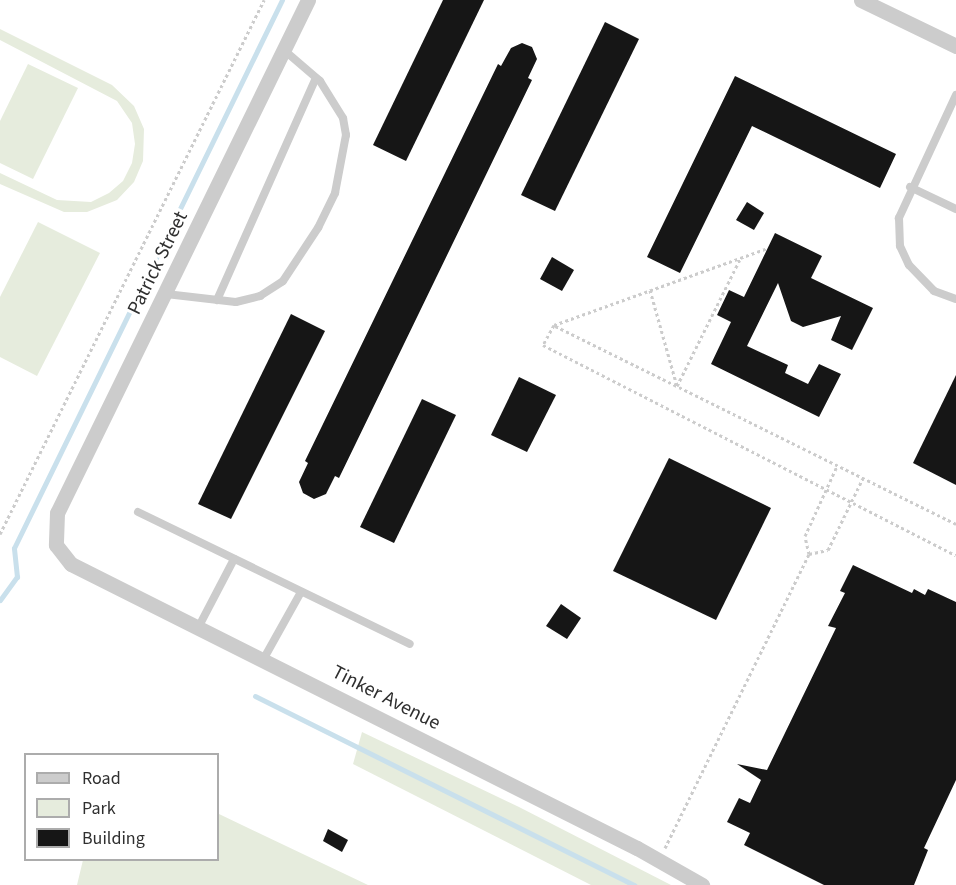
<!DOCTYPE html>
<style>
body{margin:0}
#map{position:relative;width:956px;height:885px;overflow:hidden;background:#fff;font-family:"Source Sans 3",sans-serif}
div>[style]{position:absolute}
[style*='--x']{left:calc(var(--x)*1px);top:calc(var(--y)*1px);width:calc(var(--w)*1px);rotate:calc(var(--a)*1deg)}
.green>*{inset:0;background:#e6ecdd}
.stream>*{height:5px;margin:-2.5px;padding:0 2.5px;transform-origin:2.5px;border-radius:2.5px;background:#c9e0ec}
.building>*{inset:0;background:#161616}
.path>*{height:3px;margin-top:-1.5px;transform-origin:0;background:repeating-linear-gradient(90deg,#ccc 0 3px,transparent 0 6px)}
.service>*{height:8px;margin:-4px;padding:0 4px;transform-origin:4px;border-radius:4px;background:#ccc}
.minor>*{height:15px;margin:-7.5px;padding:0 7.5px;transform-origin:7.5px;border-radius:7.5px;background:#ccc}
span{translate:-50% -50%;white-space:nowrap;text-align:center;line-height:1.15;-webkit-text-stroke:6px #fff;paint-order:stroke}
.street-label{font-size:20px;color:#2f2f2f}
.legend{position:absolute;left:24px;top:753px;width:195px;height:108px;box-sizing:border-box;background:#fff;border:2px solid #acacac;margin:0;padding:8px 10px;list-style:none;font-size:18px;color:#2f2f2f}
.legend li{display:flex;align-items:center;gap:12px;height:30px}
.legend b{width:30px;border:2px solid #acacac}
</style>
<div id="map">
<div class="green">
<i style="clip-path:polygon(0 29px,112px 85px,134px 106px,144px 129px,143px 161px,134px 182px,117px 200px,87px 212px,64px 212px,0 184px,0 173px,57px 200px,91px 202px,109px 193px,123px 181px,132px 163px,135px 144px,132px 123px,117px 101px,0 40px)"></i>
<i style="clip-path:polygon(28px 64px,78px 88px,33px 179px,0 163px,0 121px)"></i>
<i style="clip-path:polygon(38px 222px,100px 253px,37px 376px,0 357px,0 297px)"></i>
<i style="clip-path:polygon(362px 732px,519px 807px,671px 885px,591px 885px,353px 764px)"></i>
<i style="clip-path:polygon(218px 813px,219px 814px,368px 885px,77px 885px,83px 860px,218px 860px)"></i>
</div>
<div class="stream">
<i style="--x:0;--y:600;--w:29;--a:-54"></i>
<i style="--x:17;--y:577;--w:29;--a:-96"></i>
<i style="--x:14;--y:548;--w:610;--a:-63.94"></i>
<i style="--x:255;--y:696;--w:424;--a:26.5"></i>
</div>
<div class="building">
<i style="clip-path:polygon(443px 0,484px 0,406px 161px,373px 145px)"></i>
<i style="clip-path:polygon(605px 22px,639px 39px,555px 211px,521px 195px)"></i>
<i style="clip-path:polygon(522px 43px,532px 47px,537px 59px,528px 78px,532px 80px,339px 478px,335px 476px,326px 494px,314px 499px,303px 493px,299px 482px,308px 463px,305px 461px,498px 64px,501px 66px,511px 48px)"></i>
<i style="clip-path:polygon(735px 76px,896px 154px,880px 188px,752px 126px,680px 273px,647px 257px)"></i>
<i style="clip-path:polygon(747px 202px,764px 213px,754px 230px,736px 220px)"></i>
<i style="clip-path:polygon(775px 233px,822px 256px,811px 278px,873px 308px,852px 350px,831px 340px,841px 316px,803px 327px,791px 321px,778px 283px,747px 346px,788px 365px,785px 373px,808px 384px,819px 364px,841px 374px,819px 417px,711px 364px,731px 322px,717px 315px,729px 290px,744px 297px)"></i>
<i style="clip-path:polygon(552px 257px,574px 270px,562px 291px,540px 279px)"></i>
<i style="clip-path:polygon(291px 314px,325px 331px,231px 519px,198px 504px)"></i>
<i style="clip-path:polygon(956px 375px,956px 485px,913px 463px)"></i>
<i style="clip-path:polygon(519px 377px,556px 395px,527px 452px,491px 435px)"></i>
<i style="clip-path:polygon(422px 399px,456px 415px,394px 543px,360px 527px)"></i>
<i style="clip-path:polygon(669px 458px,771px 508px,716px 620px,613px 571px)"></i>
<i style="clip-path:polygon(853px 565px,912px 593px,914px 589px,925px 595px,928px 589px,956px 602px,956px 780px,924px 848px,928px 850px,914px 885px,824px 885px,744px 845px,750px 833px,727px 822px,739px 798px,750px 803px,761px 780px,737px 764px,767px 770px,836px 628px,828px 626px,845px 593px,840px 591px)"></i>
<i style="clip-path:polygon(561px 604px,581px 618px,567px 639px,546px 626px)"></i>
<i style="clip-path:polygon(328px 829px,348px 840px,342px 852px,323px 841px)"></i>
</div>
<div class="path">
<i style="--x:650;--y:290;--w:100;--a:74.3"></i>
<i style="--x:554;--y:325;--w:227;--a:-19.8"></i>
<i style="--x:677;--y:386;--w:142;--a:-63.6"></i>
<i style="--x:956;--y:524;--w:449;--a:-153.7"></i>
<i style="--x:554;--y:325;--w:23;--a:119"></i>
<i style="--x:543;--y:345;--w:463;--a:27"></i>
<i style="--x:0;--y:534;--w:596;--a:-63.69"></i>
<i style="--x:809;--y:554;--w:19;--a:-12"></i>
<i style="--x:828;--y:550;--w:80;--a:-64.1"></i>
<i style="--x:665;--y:848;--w:327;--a:-63.9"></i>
<i style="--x:809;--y:554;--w:18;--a:-103"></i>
<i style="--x:805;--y:536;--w:77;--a:-65.4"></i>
</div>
<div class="service">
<i style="--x:956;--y:95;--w:136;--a:114.9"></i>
<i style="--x:899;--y:218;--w:28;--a:88"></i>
<i style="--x:900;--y:246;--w:21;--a:65"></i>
<i style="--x:909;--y:265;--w:36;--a:46"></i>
<i style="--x:934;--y:291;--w:23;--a:20"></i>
<i style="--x:910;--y:187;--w:51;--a:25.6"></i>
<i style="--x:166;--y:294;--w:70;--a:6.5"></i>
<i style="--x:236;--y:302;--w:25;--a:-14"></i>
<i style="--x:260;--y:296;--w:27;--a:-33"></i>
<i style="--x:283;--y:281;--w:64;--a:-56.6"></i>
<i style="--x:318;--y:228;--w:39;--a:-64"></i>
<i style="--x:335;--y:193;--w:59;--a:-79.3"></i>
<i style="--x:346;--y:135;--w:17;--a:-100"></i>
<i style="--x:343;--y:118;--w:44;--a:-121.9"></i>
<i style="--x:320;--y:81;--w:46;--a:-139.4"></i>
<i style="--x:217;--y:300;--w:243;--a:-66"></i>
<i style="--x:138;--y:512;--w:302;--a:25.9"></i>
<i style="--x:198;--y:628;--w:78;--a:-62.4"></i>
<i style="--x:263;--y:660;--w:78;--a:-60.8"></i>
</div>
<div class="minor">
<i style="--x:308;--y:0;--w:571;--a:116.07"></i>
<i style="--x:57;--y:513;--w:32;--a:92"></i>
<i style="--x:56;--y:545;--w:24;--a:52"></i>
<i style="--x:71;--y:564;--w:633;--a:26.65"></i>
<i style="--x:637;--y:848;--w:75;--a:29.6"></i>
<i style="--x:861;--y:0;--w:106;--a:25.8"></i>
</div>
<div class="street-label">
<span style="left:158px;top:263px;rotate:-64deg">Patrick Street</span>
<span style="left:386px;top:698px;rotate:27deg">Tinker Avenue</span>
</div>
<ul class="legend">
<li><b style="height:8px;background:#ccc"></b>Road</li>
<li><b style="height:16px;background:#e6ecdd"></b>Park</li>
<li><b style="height:16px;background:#161616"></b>Building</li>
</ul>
</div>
